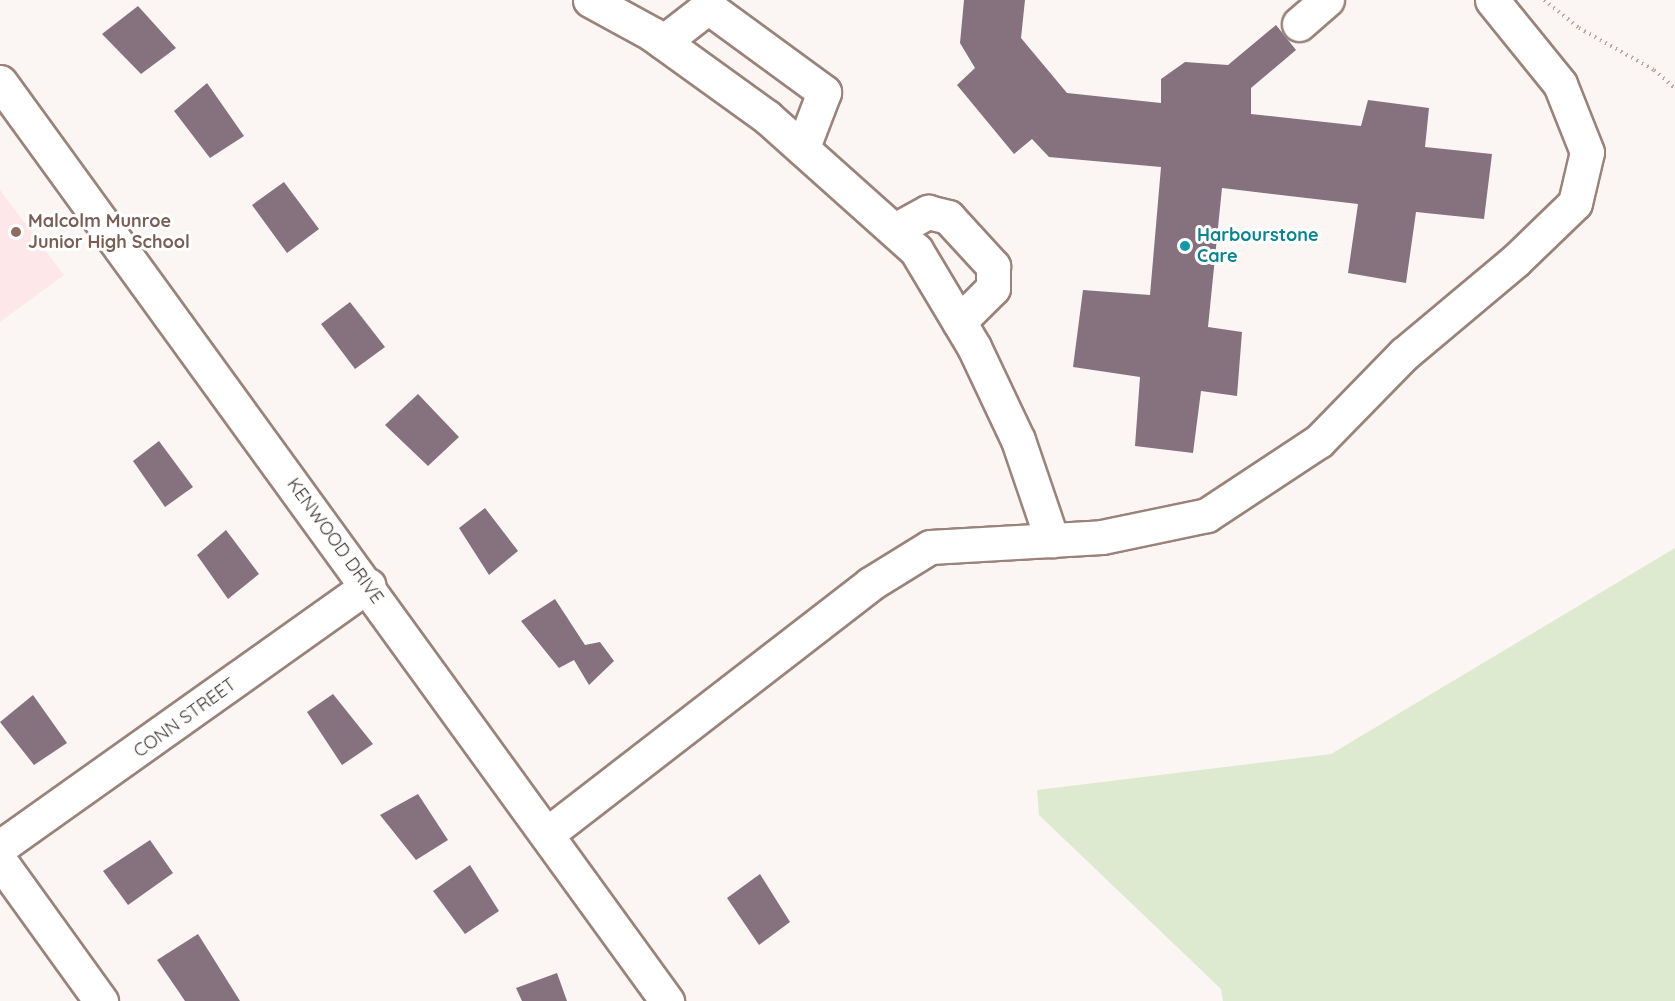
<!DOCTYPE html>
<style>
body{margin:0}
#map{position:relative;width:1675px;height:1001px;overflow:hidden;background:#fbf6f4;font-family:Quicksand,sans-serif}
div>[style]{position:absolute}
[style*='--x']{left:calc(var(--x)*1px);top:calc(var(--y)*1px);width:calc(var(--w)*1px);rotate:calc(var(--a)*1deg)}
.education>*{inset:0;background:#fde7e9}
.green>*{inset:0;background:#deead0}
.building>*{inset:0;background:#86717f}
.path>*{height:4px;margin-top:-2px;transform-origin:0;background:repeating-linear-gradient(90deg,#b2aba8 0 1.5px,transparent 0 6px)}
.roads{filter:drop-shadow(2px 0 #9a837a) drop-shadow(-2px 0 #9a837a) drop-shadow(0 2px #9a837a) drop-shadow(0 -2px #9a837a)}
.minor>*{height:33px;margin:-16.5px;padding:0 16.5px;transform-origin:16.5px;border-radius:16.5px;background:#fff}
.dots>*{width:16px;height:16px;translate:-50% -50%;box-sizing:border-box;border:3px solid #fff;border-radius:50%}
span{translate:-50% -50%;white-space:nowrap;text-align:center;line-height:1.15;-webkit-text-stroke:6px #fff;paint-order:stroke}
.education-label{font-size:18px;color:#785e54;font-weight:700}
.left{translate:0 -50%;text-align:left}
.culture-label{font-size:18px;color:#0d838f;font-weight:700}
.street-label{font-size:18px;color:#423834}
</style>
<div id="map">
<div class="education">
<i style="clip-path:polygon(0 190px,64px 275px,0 322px)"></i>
</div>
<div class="green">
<i style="clip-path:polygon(1675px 548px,1675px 1001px,1223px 1001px,1221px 989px,1039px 815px,1037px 790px,1331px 754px)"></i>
</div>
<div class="building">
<i style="clip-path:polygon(964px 0,1025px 0,1021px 38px,1067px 93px,1161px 103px,1161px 79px,1185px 62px,1228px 65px,1276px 25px,1296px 50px,1251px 88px,1251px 114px,1361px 126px,1368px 100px,1429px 108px,1425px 147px,1492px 154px,1484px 219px,1416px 212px,1406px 283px,1348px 273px,1358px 204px,1222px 188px,1208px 327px,1242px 332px,1237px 396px,1201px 391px,1193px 453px,1135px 446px,1140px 377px,1073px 367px,1083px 290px,1150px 295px,1161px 167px,1049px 157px,1032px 139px,1014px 154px,957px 85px,975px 68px,960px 43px)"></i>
<i style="clip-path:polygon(138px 6px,176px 48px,141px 74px,102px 34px)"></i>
<i style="clip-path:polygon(207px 83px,244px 136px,210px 158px,174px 111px)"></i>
<i style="clip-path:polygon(284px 182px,319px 229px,287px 253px,252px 205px)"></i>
<i style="clip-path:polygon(350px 302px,385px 347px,355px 369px,321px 324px)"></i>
<i style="clip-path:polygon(418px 394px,459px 437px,428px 466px,385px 425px)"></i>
<i style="clip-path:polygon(159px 441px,193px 487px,165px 507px,133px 461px)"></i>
<i style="clip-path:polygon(485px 508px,518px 551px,489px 575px,459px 528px)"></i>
<i style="clip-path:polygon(226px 530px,259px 574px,228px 599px,197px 555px)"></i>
<i style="clip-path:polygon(555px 599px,585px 645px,600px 642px,614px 661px,589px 685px,574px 660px,559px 668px,521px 621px)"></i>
<i style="clip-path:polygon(333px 694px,373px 744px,342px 765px,307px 712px)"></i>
<i style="clip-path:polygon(33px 695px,67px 743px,34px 765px,0 722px)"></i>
<i style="clip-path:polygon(418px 794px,448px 840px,416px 860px,380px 815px)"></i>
<i style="clip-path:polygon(150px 840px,173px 873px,128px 905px,103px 871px)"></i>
<i style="clip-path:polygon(470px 865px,499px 911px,465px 934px,433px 891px)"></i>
<i style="clip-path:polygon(760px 874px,790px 922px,759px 945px,727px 898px)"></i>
<i style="clip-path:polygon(198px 934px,240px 1001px,185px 1001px,157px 960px)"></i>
<i style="clip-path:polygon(557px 973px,567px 1001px,522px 1001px,516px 988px)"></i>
</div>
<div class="path">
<i style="--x:1544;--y:0;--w:45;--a:38.7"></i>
<i style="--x:1579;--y:28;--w:86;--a:29.2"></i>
<i style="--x:1654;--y:70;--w:28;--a:41"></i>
</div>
<div class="roads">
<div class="minor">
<i style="--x:590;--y:0;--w:71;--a:28.7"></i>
<i style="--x:652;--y:34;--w:142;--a:35.8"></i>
<i style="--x:767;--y:117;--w:200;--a:41.8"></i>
<i style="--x:916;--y:250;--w:113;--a:59.1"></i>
<i style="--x:974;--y:347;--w:103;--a:64.7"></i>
<i style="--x:1018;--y:440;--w:106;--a:71.2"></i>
<i style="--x:1299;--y:24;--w:37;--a:-41"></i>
<i style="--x:663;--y:42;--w:57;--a:-37.9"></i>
<i style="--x:708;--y:7;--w:144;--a:36.2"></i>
<i style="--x:824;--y:92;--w:59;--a:110.9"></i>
<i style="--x:0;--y:82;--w:1136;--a:54.03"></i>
<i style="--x:895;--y:230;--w:38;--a:-29"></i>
<i style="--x:928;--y:212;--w:21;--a:14"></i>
<i style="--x:948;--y:217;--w:67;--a:47.4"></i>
<i style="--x:993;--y:266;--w:22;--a:90"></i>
<i style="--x:993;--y:288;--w:48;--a:135"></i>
<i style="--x:547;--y:834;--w:408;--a:-37.7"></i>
<i style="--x:870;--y:584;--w:70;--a:-31.7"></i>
<i style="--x:930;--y:547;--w:172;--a:-3.3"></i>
<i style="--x:1102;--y:537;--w:107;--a:-11.8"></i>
<i style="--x:1207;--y:515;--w:134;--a:-33.5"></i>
<i style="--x:1319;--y:441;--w:122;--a:-45.7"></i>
<i style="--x:1404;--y:354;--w:145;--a:-40"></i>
<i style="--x:1515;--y:261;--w:83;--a:-44"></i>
<i style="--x:1575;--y:203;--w:52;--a:-76.8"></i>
<i style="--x:1587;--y:152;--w:73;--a:-111.7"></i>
<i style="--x:1560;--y:84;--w:108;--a:-129"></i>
<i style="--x:0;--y:847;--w:452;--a:-35.4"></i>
<i style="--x:0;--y:861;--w:173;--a:54.2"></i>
</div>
</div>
<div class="dots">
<i style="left:16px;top:232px;background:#8d6e63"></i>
<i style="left:1185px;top:246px;background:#0f9aa8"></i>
</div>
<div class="education-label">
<span class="left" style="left:28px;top:232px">Malcolm Munroe<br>Junior High School</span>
</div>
<div class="culture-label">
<span class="left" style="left:1197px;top:246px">Harbourstone<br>Care</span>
</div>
<div class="street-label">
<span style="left:335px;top:541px;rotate:54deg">KENWOOD DRIVE</span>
<span style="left:185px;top:718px;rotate:-36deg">CONN STREET</span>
</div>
</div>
